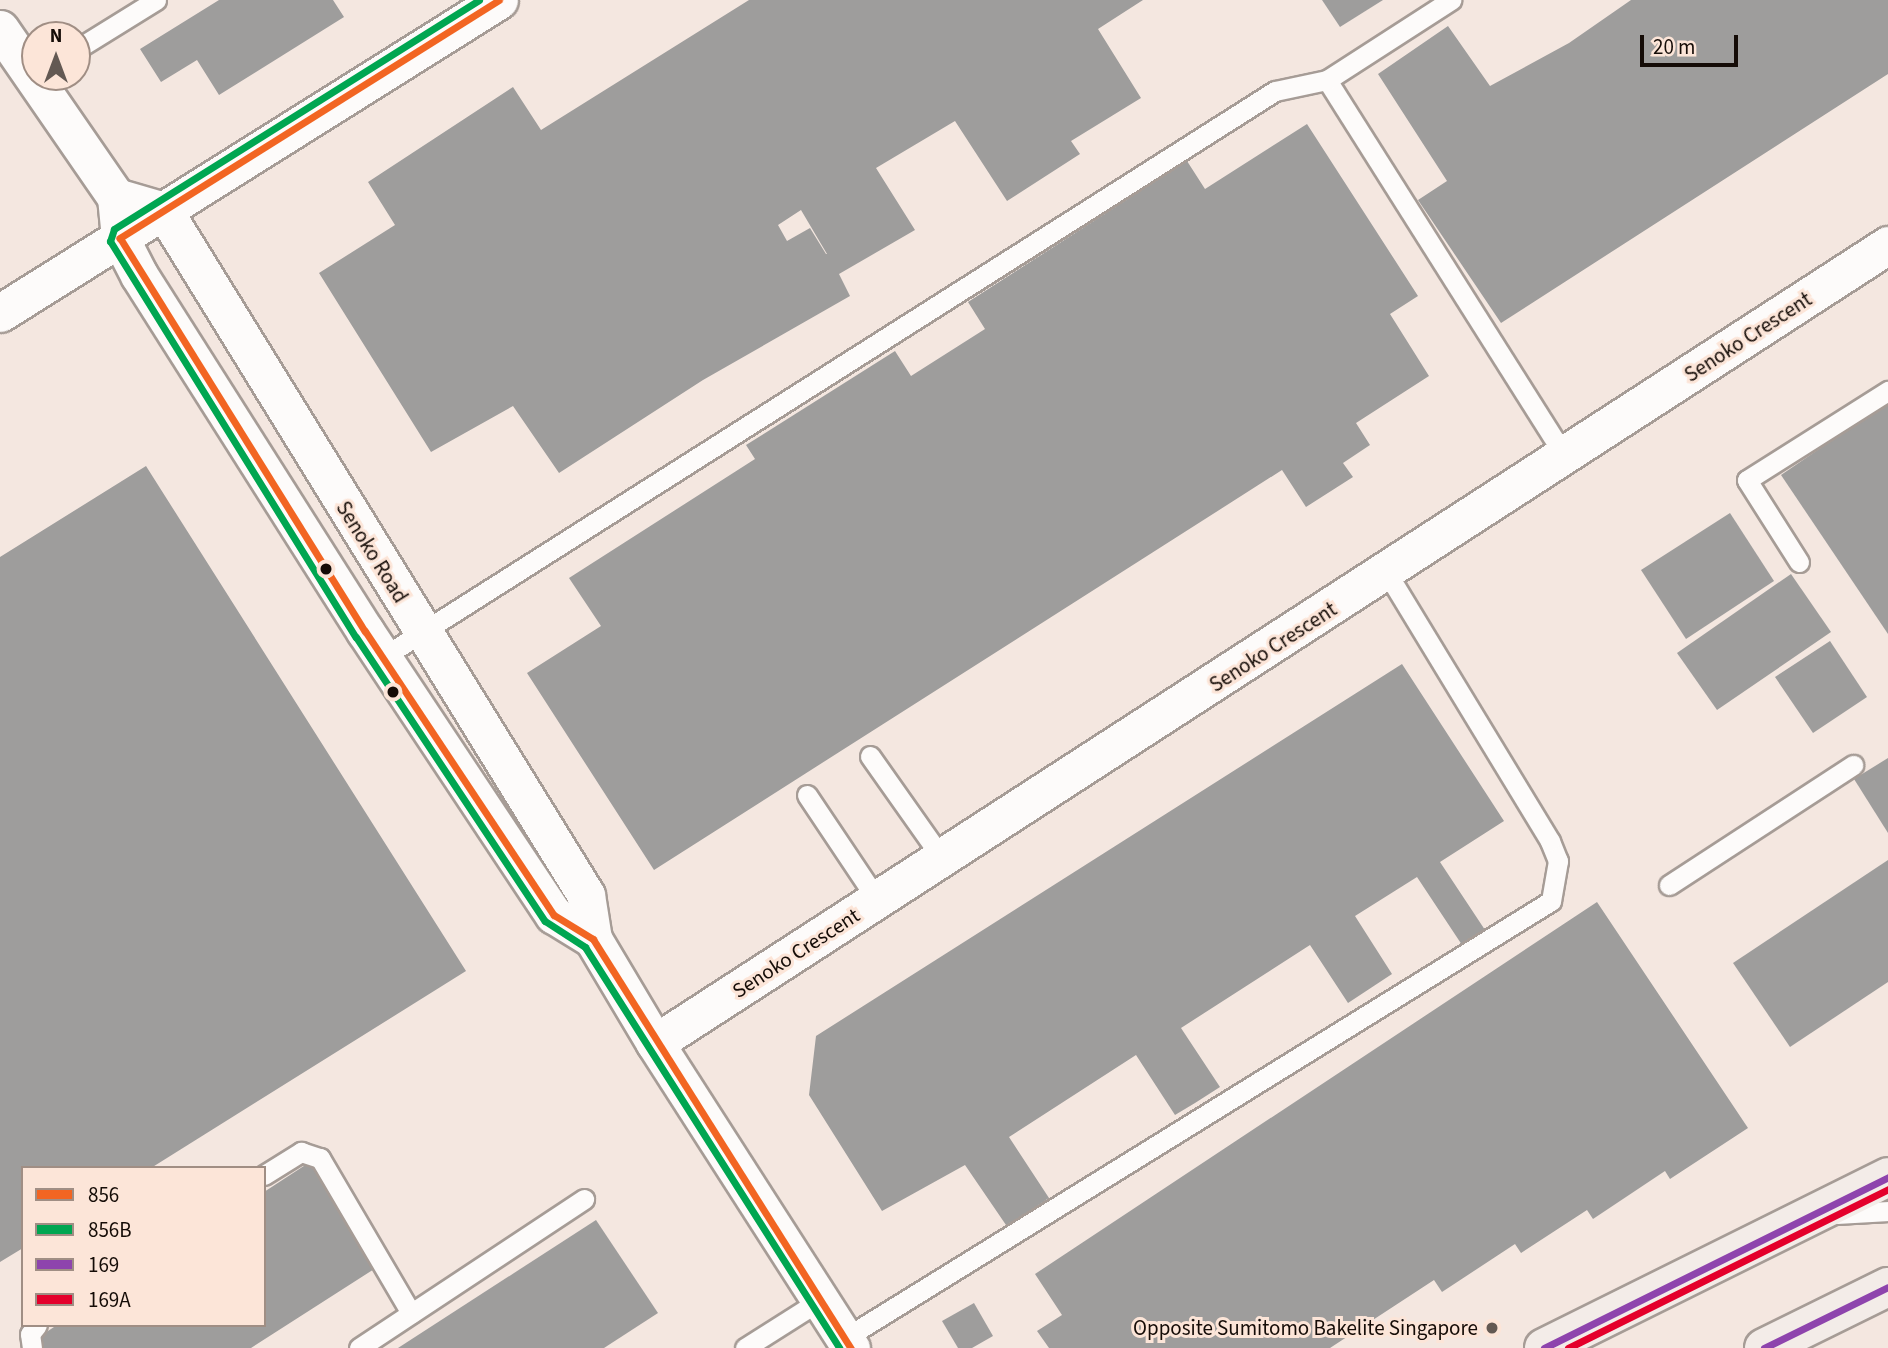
<!DOCTYPE html>
<style>
body{margin:0}
#map{position:relative;width:1888px;height:1348px;overflow:hidden;background:#f4e7e0;font-family:"Source Sans 3",sans-serif}
div>[style]{position:absolute}
[style*='--x']{left:calc(var(--x)*1px);top:calc(var(--y)*1px);width:calc(var(--w)*1px);rotate:calc(var(--a)*1deg)}
.building>*{inset:0;background:#9e9d9c}
.roads{filter:drop-shadow(2px 0 #a69c96) drop-shadow(-2px 0 #a69c96) drop-shadow(0 2px #a69c96) drop-shadow(0 -2px #a69c96)}
.lane>*{height:19px;margin:-9.5px;padding:0 9.5px;transform-origin:9.5px;border-radius:9.5px;background:#fdfbfa}
.street>*{height:37px;margin:-18.5px;padding:0 18.5px;transform-origin:18.5px;border-radius:18.5px;background:#fdfbfa}
.primary>*{height:38px;margin:-19px;padding:0 19px;transform-origin:19px;border-radius:19px;background:#f3ece8}
.bus-1>*{height:7px;margin:-3.5px;padding:0 3.5px;transform-origin:3.5px;border-radius:3.5px;background:#f26522}
.bus-2>*{height:7px;margin:-3.5px;padding:0 3.5px;transform-origin:3.5px;border-radius:3.5px;background:#00a651}
.bus-3>*{height:7px;margin:-3.5px;padding:0 3.5px;transform-origin:3.5px;border-radius:3.5px;background:#8e44ad}
.bus-4>*{height:7px;margin:-3.5px;padding:0 3.5px;transform-origin:3.5px;border-radius:3.5px;background:#e4002b}
.dots>*{width:19px;height:19px;translate:-50% -50%;box-sizing:border-box;border:4px solid #fce5d8;border-radius:50%}
span{translate:-50% -50%;white-space:nowrap;text-align:center;line-height:1.15;-webkit-text-stroke:6px #fce5d8;paint-order:stroke}
.street-label{font-size:21px;color:#150c07}
.poi-label{font-size:21px;color:#150c07}
.right{translate:-100% -50%;text-align:right}
.legend{position:absolute;left:21px;top:1166px;width:245px;height:161px;box-sizing:border-box;background:#fce5d8;border:2px solid #a08e84;margin:0;padding:9px 12px;list-style:none;font-size:21px;color:#150c07}
.legend li{display:flex;align-items:center;gap:14px;height:35px}
.legend b{width:35px;border:2px solid #a08e84}
.north{position:absolute;left:21px;top:21px;width:70px;height:70px;box-sizing:border-box;background:#fce5d8;border:2px solid #a08e84;border-radius:50%;rotate:0deg;font-size:19px;font-weight:700;line-height:28px;text-align:center;color:#150c07}
.north::after{content:'';display:block;margin:auto;width:24px;height:32px;background:#635953;clip-path:polygon(50% 0,100% 100%,50% 72%,0 100%)}
.scale{position:absolute;left:1640px;top:35px;width:98px;height:32px;box-sizing:border-box;border:4px solid #150c07;border-top:0;padding-left:9px;font-size:21px;line-height:24px;white-space:nowrap;color:#150c07;-webkit-text-stroke:5px #fce5d8;paint-order:stroke}
</style>
<div id="map">
<div class="building">
<i style="clip-path:polygon(219px 0,333px 0,344px 17px,219px 95px,197px 60px,161px 82px,140px 49px)"></i>
<i style="clip-path:polygon(evenodd,749px 0,1143px 0,1098px 29px,1141px 98px,1071px 141px,1080px 154px,1007px 201px,955px 121px,876px 168px,915px 230px,839px 274px,850px 296px,703px 380px,559px 473px,513px 406px,431px 452px,319px 273px,395px 225px,368px 182px,513px 87px,541px 130px,749px 0,801px 210px,827px 254px,826px 254px,810px 228px,787px 241px,778px 225px,801px 210px)"></i>
<i style="clip-path:polygon(1322px 0,1383px 0,1340px 27px)"></i>
<i style="clip-path:polygon(1631px 0,1888px 0,1888px 74px,1501px 323px,1418px 200px,1447px 181px,1378px 74px,1448px 26px,1490px 86px,1569px 43px)"></i>
<i style="clip-path:polygon(1307px 124px,1418px 296px,1390px 314px,1429px 376px,1356px 423px,1370px 445px,1343px 463px,1353px 477px,1306px 507px,1282px 470px,654px 870px,527px 673px,601px 626px,569px 578px,755px 459px,746px 445px,895px 351px,911px 376px,985px 329px,968px 302px,1187px 161px,1205px 189px)"></i>
<i style="clip-path:polygon(1888px 402px,1888px 634px,1781px 475px)"></i>
<i style="clip-path:polygon(146px 466px,466px 971px,151px 1168px,23px 1168px,23px 1248px,0 1262px,0 557px)"></i>
<i style="clip-path:polygon(1730px 513px,1774px 581px,1686px 639px,1641px 570px)"></i>
<i style="clip-path:polygon(1791px 574px,1831px 632px,1717px 710px,1677px 653px)"></i>
<i style="clip-path:polygon(1830px 641px,1867px 697px,1813px 733px,1775px 677px)"></i>
<i style="clip-path:polygon(1402px 664px,1504px 821px,1440px 862px,1489px 936px,1466px 951px,1417px 877px,1355px 916px,1392px 974px,1348px 1003px,1310px 945px,1181px 1028px,1220px 1087px,1195px 1103px,1175px 1115px,1136px 1055px,1009px 1137px,1049px 1198px,1022px 1216px,1006px 1225px,965px 1165px,882px 1211px,809px 1095px,816px 1036px)"></i>
<i style="clip-path:polygon(1888px 758px,1888px 833px,1854px 779px)"></i>
<i style="clip-path:polygon(1888px 860px,1888px 982px,1790px 1047px,1733px 963px)"></i>
<i style="clip-path:polygon(1597px 902px,1748px 1128px,1670px 1179px,1665px 1171px,1593px 1219px,1587px 1210px,1521px 1253px,1515px 1244px,1442px 1292px,1434px 1280px,1330px 1348px,1049px 1348px,1037px 1331px,1062px 1315px,1035px 1274px)"></i>
<i style="clip-path:polygon(313px 1160px,382px 1264px,251px 1348px,42px 1348px,36px 1339px,57px 1325px,264px 1325px,264px 1192px)"></i>
<i style="clip-path:polygon(596px 1220px,658px 1313px,604px 1348px,398px 1348px)"></i>
<i style="clip-path:polygon(974px 1303px,993px 1336px,972px 1348px,958px 1348px,942px 1321px)"></i>
</div>
<div class="roads">
<div class="lane">
<i style="--x:77;--y:49;--w:93;--a:-31.8"></i>
<i style="--x:1327;--y:80;--w:446;--a:57.7"></i>
<i style="--x:1799;--y:562;--w:97;--a:-122.4"></i>
<i style="--x:1747;--y:480;--w:167;--a:-32.3"></i>
<i style="--x:383;--y:657;--w:1056;--a:-32.4"></i>
<i style="--x:1275;--y:91;--w:53;--a:-11.9"></i>
<i style="--x:1327;--y:80;--w:148;--a:-32.8"></i>
<i style="--x:870;--y:756;--w:125;--a:54.8"></i>
<i style="--x:807;--y:795;--w:128;--a:56.2"></i>
<i style="--x:1669;--y:885;--w:220;--a:-33.1"></i>
<i style="--x:264;--y:1175;--w:44;--a:-31.9"></i>
<i style="--x:301;--y:1152;--w:20;--a:18"></i>
<i style="--x:320;--y:1158;--w:180;--a:59.6"></i>
<i style="--x:1837;--y:1214;--w:51;--a:-3.4"></i>
<i style="--x:845;--y:1338;--w:830;--a:-31.76"></i>
<i style="--x:1551;--y:901;--w:41;--a:-80.1"></i>
<i style="--x:1558;--y:861;--w:22;--a:-112"></i>
<i style="--x:1550;--y:841;--w:314;--a:-121.3"></i>
<i style="--x:32;--y:1348;--w:14;--a:-98"></i>
<i style="--x:30;--y:1334;--w:11;--a:-52"></i>
<i style="--x:359;--y:1348;--w:270;--a:-33.5"></i>
<i style="--x:745;--y:1348;--w:88;--a:-32.4"></i>
</div>
<div class="street">
<i style="--x:0;--y:29;--w:204;--a:55.4"></i>
<i style="--x:116;--y:197;--w:41;--a:84.4"></i>
<i style="--x:120;--y:238;--w:42;--a:62.8"></i>
<i style="--x:139;--y:275;--w:422;--a:57.6"></i>
<i style="--x:365;--y:631;--w:341;--a:56.4"></i>
<i style="--x:554;--y:915;--w:46;--a:31.6"></i>
<i style="--x:116;--y:197;--w:50;--a:16.3"></i>
<i style="--x:164;--y:211;--w:804;--a:58.33"></i>
<i style="--x:586;--y:895;--w:45;--a:81"></i>
<i style="--x:593;--y:939;--w:121;--a:59.2"></i>
<i style="--x:655;--y:1043;--w:363;--a:57.3"></i>
<i style="--x:0;--y:313;--w:589;--a:-32.1"></i>
<i style="--x:655;--y:1043;--w:1469;--a:-32.91"></i>
</div>
<div class="primary">
<i style="--x:1544;--y:1348;--w:384;--a:-26.4"></i>
<i style="--x:1764;--y:1348;--w:138;--a:-26.2"></i>
</div>
</div>
<div class="bus-1">
<i style="--x:499;--y:0;--w:448;--a:147.9"></i>
<i style="--x:120;--y:238;--w:463;--a:58.1"></i>
<i style="--x:365;--y:631;--w:341;--a:56.4"></i>
<i style="--x:554;--y:915;--w:46;--a:31.6"></i>
<i style="--x:593;--y:939;--w:484;--a:57.8"></i>
</div>
<div class="bus-2">
<i style="--x:479;--y:0;--w:431;--a:147.9"></i>
<i style="--x:114;--y:229;--w:13;--a:108"></i>
<i style="--x:110;--y:241;--w:466;--a:58.2"></i>
<i style="--x:356;--y:637;--w:341;--a:56.4"></i>
<i style="--x:545;--y:921;--w:48;--a:33"></i>
<i style="--x:585;--y:947;--w:475;--a:57.6"></i>
</div>
<div class="bus-3">
<i style="--x:1544;--y:1348;--w:384;--a:-26.4"></i>
<i style="--x:1764;--y:1348;--w:138;--a:-26.2"></i>
</div>
<div class="bus-4">
<i style="--x:1568;--y:1348;--w:357;--a:-26.4"></i>
</div>
<div class="dots">
<i style="left:326px;top:569px;background:#150c07"></i>
<i style="left:393px;top:692px;background:#150c07"></i>
<i style="left:1492px;top:1328px;background:#635953"></i>
</div>
<div class="street-label">
<span style="left:1748px;top:337px;rotate:-33deg">Senoko Crescent</span>
<span style="left:372px;top:552px;rotate:58deg">Senoko Road</span>
<span style="left:1273px;top:647px;rotate:-33deg">Senoko Crescent</span>
<span style="left:796px;top:953px;rotate:-33deg">Senoko Crescent</span>
</div>
<div class="poi-label">
<span class="right" style="left:1478px;top:1328px">Opposite Sumitomo Bakelite Singapore</span>
</div>
<ul class="legend">
<li><b style="height:9px;background:#f26522"></b>856</li>
<li><b style="height:9px;background:#00a651"></b>856B</li>
<li><b style="height:9px;background:#8e44ad"></b>169</li>
<li><b style="height:9px;background:#e4002b"></b>169A</li>
</ul>
<div class="north">N</div>
<div class="scale">20 m</div>
</div>
